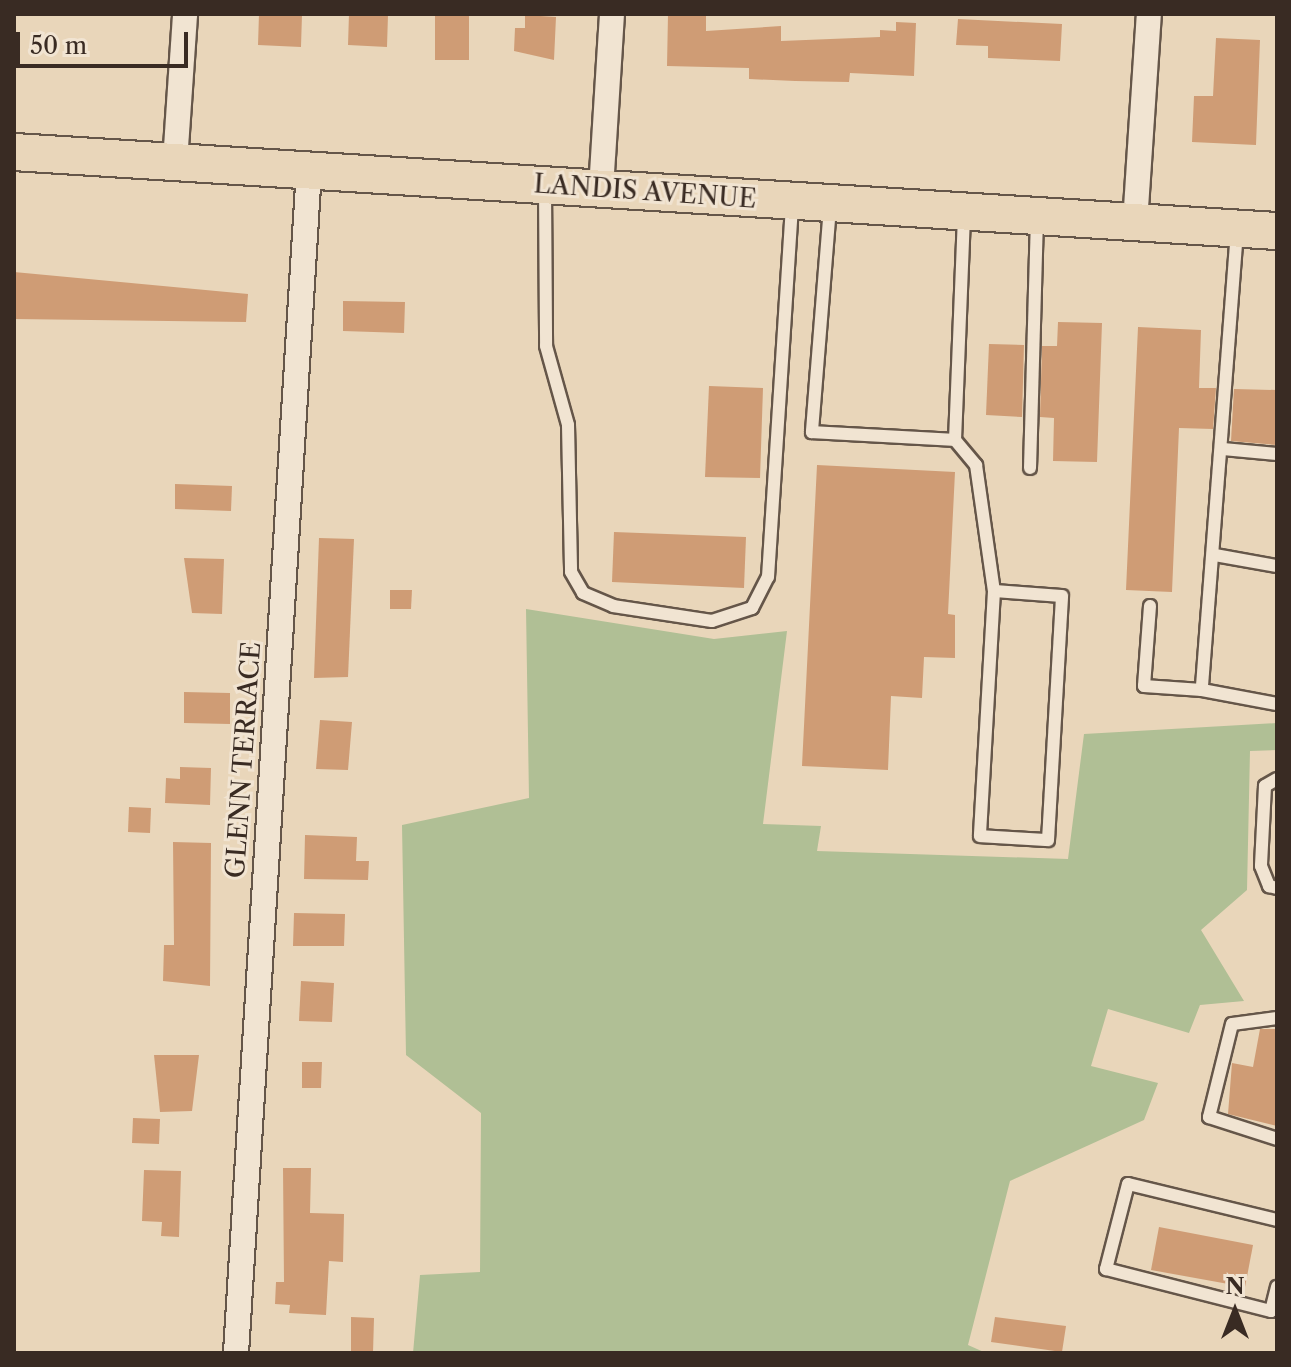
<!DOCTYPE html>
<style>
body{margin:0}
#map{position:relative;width:1291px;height:1367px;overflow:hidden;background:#e9d6ba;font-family:"Libre Caslon Text",serif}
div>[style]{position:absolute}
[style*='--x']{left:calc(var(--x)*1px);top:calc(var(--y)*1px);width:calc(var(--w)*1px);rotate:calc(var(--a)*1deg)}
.green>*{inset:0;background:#b0bf95}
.building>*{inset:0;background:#cf9c75}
.roads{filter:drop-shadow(2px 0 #655649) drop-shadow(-2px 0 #655649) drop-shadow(0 2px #655649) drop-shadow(0 -2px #655649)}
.lane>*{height:12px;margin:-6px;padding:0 6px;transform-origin:6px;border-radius:6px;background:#f1e4d2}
.street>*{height:24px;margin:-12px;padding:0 12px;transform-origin:12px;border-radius:12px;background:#f1e4d2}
.primary>*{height:36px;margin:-18px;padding:0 18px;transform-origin:18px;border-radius:18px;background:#e9d6ba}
span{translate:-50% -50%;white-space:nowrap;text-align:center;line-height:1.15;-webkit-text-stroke:6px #f1e4d2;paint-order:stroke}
.street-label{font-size:26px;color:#392b23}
.frame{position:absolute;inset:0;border:16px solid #392b23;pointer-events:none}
.north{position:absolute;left:1195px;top:1271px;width:80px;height:80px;-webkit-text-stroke:6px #f1e4d2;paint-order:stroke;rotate:0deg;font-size:22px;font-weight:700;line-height:32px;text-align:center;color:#392b23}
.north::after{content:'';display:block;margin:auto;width:28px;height:36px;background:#392b23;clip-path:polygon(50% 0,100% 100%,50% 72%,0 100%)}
.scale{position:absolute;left:16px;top:32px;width:172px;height:36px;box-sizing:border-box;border:4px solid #392b23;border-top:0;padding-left:10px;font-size:24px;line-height:28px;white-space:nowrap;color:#392b23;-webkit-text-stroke:6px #f1e4d2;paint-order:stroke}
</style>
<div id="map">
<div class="green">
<i style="clip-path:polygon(526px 609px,714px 639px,787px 631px,763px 824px,821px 826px,817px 851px,1068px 859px,1084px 734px,1277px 723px,1277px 750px,1250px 751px,1247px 890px,1201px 930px,1244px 1001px,1200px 1005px,1189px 1033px,1108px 1009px,1091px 1066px,1158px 1083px,1144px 1120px,1010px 1181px,968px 1345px,986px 1353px,413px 1353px,420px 1275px,480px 1272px,481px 1113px,406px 1055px,402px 825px,529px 798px)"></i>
</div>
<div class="building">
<i style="clip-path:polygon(259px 14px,302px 14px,301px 47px,258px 45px)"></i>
<i style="clip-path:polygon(349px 14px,388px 14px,387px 47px,348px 45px)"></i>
<i style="clip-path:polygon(435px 14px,469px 14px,469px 60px,435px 60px)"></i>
<i style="clip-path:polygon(668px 14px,706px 14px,706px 31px,781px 26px,781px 41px,880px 37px,880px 30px,896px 31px,896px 22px,916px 23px,914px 76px,850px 73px,849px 82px,795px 81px,749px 79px,749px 68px,667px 66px)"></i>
<i style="clip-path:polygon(525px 15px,556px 17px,554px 60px,514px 51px,515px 28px,525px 28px)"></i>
<i style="clip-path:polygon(958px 19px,1062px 24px,1060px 61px,988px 58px,988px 46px,956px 45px)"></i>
<i style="clip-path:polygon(1216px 38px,1260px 40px,1256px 145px,1192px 142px,1194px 96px,1213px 96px)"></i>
<i style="clip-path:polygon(14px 272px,248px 294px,246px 322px,14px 319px)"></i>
<i style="clip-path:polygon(343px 301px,405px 302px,404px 333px,343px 331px)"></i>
<i style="clip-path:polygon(1058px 322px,1102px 323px,1097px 462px,1053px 461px,1054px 418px,1040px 417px,1042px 346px,1057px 346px)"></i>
<i style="clip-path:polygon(1138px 327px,1201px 330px,1199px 388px,1216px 388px,1213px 429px,1179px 428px,1172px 592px,1126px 590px)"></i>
<i style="clip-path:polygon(989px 344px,1024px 345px,1022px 417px,986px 415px)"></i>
<i style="clip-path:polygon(709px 386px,763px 388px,760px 478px,705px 477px)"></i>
<i style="clip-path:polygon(1234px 389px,1277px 390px,1277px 445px,1231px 441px)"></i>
<i style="clip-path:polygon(817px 465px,955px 472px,948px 614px,955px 615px,955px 658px,924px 657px,922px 698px,891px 696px,888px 770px,802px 766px)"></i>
<i style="clip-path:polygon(175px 484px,232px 486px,231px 511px,175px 509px)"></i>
<i style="clip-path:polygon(614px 532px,746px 537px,744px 588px,612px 582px)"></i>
<i style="clip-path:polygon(319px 538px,354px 539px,348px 677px,314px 678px)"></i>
<i style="clip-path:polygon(184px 558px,224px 559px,222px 614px,192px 613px)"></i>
<i style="clip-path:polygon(390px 590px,412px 590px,411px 609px,390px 609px)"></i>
<i style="clip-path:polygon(184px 692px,230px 693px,230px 724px,184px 723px)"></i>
<i style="clip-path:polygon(320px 720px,352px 722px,348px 770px,316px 769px)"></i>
<i style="clip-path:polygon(180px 767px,211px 768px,210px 805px,165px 803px,166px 778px,180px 779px)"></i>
<i style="clip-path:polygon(129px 807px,151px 808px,150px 833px,128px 832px)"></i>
<i style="clip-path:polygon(305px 835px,357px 837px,356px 861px,369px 861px,368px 880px,304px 879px)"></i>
<i style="clip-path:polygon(173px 842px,211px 843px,210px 986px,163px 981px,164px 945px,174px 945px)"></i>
<i style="clip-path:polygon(294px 913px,345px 914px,344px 946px,293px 946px)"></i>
<i style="clip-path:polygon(301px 981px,334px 983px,332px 1022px,299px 1021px)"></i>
<i style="clip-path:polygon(1260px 1029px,1277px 1029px,1277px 1126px,1228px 1114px,1232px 1063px,1253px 1067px)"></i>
<i style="clip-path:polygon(154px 1055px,199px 1055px,192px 1111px,160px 1112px)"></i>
<i style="clip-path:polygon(302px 1062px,322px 1062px,321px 1088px,302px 1088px)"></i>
<i style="clip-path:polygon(133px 1118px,160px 1119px,159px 1144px,132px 1143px)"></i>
<i style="clip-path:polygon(283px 1168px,311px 1168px,310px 1213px,344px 1214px,343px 1262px,329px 1261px,326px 1315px,289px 1313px,290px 1305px,275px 1304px,276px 1282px,284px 1282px)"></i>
<i style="clip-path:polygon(144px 1170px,181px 1171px,179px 1237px,161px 1236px,162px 1222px,142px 1221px)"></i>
<i style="clip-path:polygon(1159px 1227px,1253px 1245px,1245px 1287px,1151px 1270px)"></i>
<i style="clip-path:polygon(351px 1317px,374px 1318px,373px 1353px,351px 1353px)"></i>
<i style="clip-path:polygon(995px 1317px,1066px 1326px,1062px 1352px,991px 1342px)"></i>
</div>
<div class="roads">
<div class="lane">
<i style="--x:545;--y:189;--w:157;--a:89.6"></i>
<i style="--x:546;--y:346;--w:82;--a:74.4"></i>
<i style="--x:568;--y:425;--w:147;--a:88.8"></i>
<i style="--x:571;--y:572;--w:24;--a:60"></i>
<i style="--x:583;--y:593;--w:33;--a:23"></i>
<i style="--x:613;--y:606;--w:100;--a:8.6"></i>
<i style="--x:712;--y:621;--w:42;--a:-18"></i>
<i style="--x:752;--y:608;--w:35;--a:-63"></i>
<i style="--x:768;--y:577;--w:375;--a:-86.3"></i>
<i style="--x:830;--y:207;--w:226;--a:94.6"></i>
<i style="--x:812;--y:432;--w:143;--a:3.2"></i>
<i style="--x:955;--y:440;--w:225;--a:-87.7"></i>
<i style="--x:1237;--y:231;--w:460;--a:94.4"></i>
<i style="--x:1202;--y:690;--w:76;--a:10.6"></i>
<i style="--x:955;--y:440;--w:33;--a:50"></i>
<i style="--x:976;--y:465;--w:127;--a:81.9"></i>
<i style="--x:994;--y:591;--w:245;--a:93.3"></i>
<i style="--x:980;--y:836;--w:68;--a:3.4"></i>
<i style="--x:1048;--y:840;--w:244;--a:-86.7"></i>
<i style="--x:1062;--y:596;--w:68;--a:-175.8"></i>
<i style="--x:1223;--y:449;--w:54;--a:5.3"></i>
<i style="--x:1030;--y:468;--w:248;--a:-88.4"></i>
<i style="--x:1215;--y:555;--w:63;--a:10.1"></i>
<i style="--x:1150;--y:606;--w:80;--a:94.3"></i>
<i style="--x:1144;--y:686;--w:58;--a:3.9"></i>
<i style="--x:1277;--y:779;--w:14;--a:150"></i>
<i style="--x:1265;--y:786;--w:80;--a:92.9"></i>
<i style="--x:1261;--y:866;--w:22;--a:68"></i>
<i style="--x:1269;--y:886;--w:8;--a:14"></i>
<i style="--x:1277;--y:1018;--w:45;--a:172.4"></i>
<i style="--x:1232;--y:1024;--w:96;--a:103.9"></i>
<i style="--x:1209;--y:1117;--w:71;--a:17.9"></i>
<i style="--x:1277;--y:1220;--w:153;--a:-166.4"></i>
<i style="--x:1128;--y:1184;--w:88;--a:104.5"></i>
<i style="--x:1106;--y:1269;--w:170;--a:14.3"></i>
<i style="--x:1271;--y:1311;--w:25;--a:-76"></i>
</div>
<div class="street">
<i style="--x:175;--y:162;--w:148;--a:-86.1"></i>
<i style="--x:601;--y:189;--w:175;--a:-86.4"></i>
<i style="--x:1135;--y:223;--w:209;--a:-86.2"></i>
<i style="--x:236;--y:1353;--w:1185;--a:-86.47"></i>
</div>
<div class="primary">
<i style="--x:14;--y:152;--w:1265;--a:3.58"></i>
</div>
</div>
<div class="street-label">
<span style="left:645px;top:192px;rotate:4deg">LANDIS AVENUE</span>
<span style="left:244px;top:760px;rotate:-86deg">GLENN TERRACE</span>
</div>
<div class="frame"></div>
<div class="north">N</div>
<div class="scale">50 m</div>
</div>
